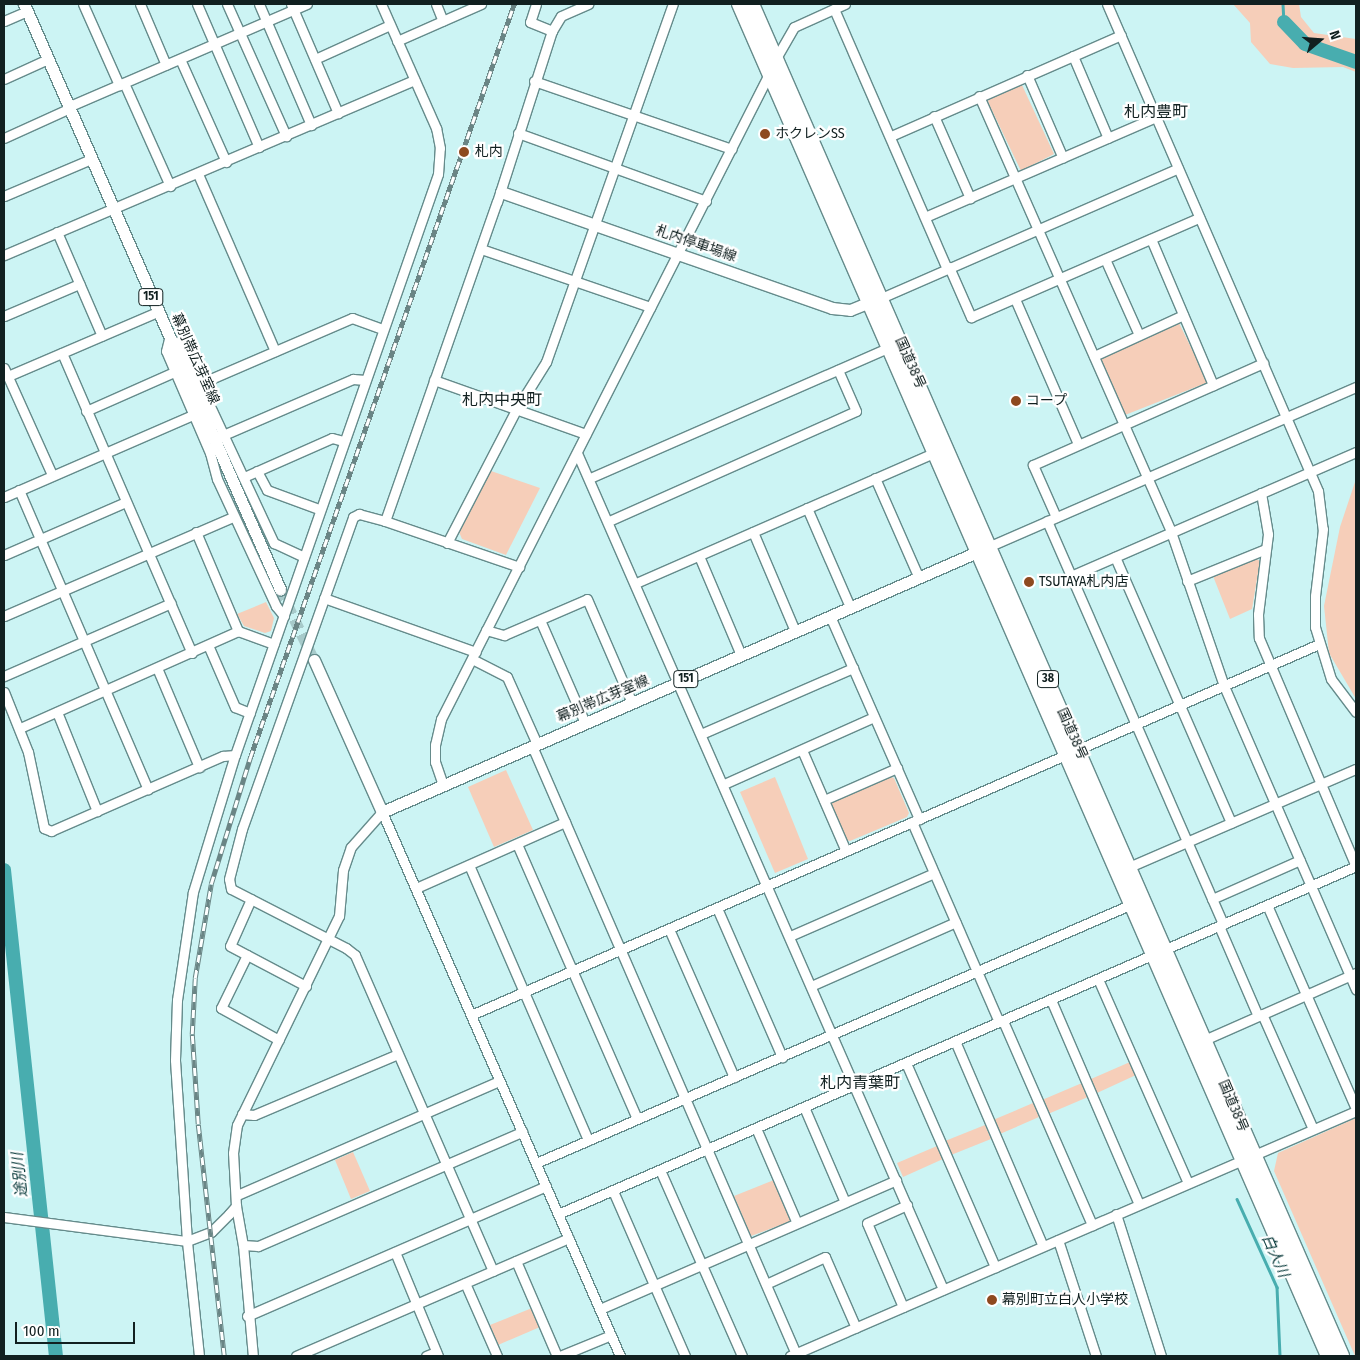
<!DOCTYPE html>
<meta charset="utf-8">
<style>
body{margin:0}
#map{position:relative;width:1360px;height:1360px;overflow:hidden;background:#ccf4f4;font-family:"Fira Sans Condensed","Noto Sans JP",sans-serif}
div>[style]{position:absolute}
[style*='--x']{left:calc(var(--x)*1px);top:calc(var(--y)*1px);width:calc(var(--w)*1px);rotate:calc(var(--a)*1deg)}
.green>*{inset:0;background:#f6ceb9}
.stream>*{height:2.5px;margin:-1.25px;padding:0 1.25px;transform-origin:1.25px;border-radius:1.25px;background:#48adaf}
.river>*{height:14px;margin:-7px;padding:0 7px;transform-origin:7px;border-radius:7px;background:#48adaf}
.major-tunnel>*{height:11px;margin-top:-5.5px;transform-origin:0;background:repeating-linear-gradient(90deg,#a7caca 0 11px,transparent 0 16.5px)}
.roads{filter:drop-shadow(1px 0 #658b8b) drop-shadow(-1px 0 #658b8b) drop-shadow(0 1px #658b8b) drop-shadow(0 -1px #658b8b)}
.minor>*{height:9px;margin:-4.5px;padding:0 4.5px;transform-origin:4.5px;border-radius:4.5px;background:#fff}
.major>*{height:11px;margin:-5.5px;padding:0 5.5px;transform-origin:5.5px;border-radius:5.5px;background:#fff}
.highway>*{height:14px;margin:-7px;padding:0 7px;transform-origin:7px;border-radius:7px;background:#fff}
.rail>*{height:4.5px;margin-top:-2.25px;transform-origin:0;background:repeating-linear-gradient(90deg,#fff 0 8px,#6a8585 0 16px);box-sizing:border-box;border-block:1px solid #6a8585}
.dots>*{width:14px;height:14px;translate:-50% -50%;box-sizing:border-box;border:2px solid #fff;border-radius:50%}
span{translate:-50% -50%;white-space:nowrap;text-align:center;line-height:1.15;-webkit-text-stroke:4.5px #fff;paint-order:stroke}
.shield-label span{padding:1px 4px;background:#fff;border:1px solid;border-radius:4px;-webkit-text-stroke-width:0}
.shield-label{font-size:12px;color:#112020;font-weight:700}
.poi-label{font-size:14px;color:#112020}
.left{translate:0 -50%;text-align:left}
.street-label{font-size:14px;color:#112020}
.water-label{font-size:15px;color:#043637;font-style:italic}
.quarter-label{font-size:16px;color:#112020}
.frame{position:absolute;inset:0;border:5px solid #112020;pointer-events:none}
.north{position:absolute;left:1295px;top:15px;width:50px;height:50px;-webkit-text-stroke:4px #fff;paint-order:stroke;rotate:72deg;font-size:14px;font-weight:700;line-height:20px;text-align:center;color:#112020}
.north::after{content:'';display:block;margin:auto;width:18px;height:22px;background:#112020;clip-path:polygon(50% 0,100% 100%,50% 72%,0 100%)}
.scale{position:absolute;left:15px;top:1322px;width:120px;height:22px;box-sizing:border-box;border:2px solid #112020;border-top:0;padding-left:6px;font-size:15px;line-height:18px;white-space:nowrap;color:#112020;-webkit-text-stroke:4px #fff;paint-order:stroke}
</style>
<div id="map">
<div class="green">
<i style="clip-path:polygon(1233px 4px,1299px 4px,1301px 17px,1314px 33px,1356px 39px,1356px 72px,1343px 67px,1293px 68px,1270px 64px,1251px 42px,1250px 23px)"></i>
<i style="clip-path:polygon(1022px 85px,1054px 154px,1021px 171px,988px 102px,989px 98px)"></i>
<i style="clip-path:polygon(1179px 323px,1207px 380px,1206px 383px,1125px 415px,1101px 361px,1103px 356px)"></i>
<i style="clip-path:polygon(491px 471px,540px 488px,506px 555px,462px 539px,459px 532px)"></i>
<i style="clip-path:polygon(1356px 479px,1356px 699px,1329px 653px,1324px 606px,1340px 527px)"></i>
<i style="clip-path:polygon(1255px 558px,1260px 561px,1252px 609px,1230px 619px,1213px 576px)"></i>
<i style="clip-path:polygon(266px 602px,274px 618px,271px 631px,265px 633px,244px 626px,237px 614px)"></i>
<i style="clip-path:polygon(506px 770px,533px 830px,494px 847px,468px 787px)"></i>
<i style="clip-path:polygon(889px 776px,894px 778px,909px 813px,907px 817px,850px 841px,846px 840px,831px 805px,833px 801px)"></i>
<i style="clip-path:polygon(775px 777px,808px 859px,775px 873px,740px 792px)"></i>
<i style="clip-path:polygon(1130px 1062px,1136px 1075px,1097px 1093px,1091px 1079px)"></i>
<i style="clip-path:polygon(1082px 1083px,1088px 1097px,1048px 1114px,1042px 1100px)"></i>
<i style="clip-path:polygon(1033px 1103px,1039px 1117px,1000px 1134px,993px 1120px)"></i>
<i style="clip-path:polygon(1356px 1118px,1356px 1356px,1355px 1356px,1274px 1171px,1278px 1153px)"></i>
<i style="clip-path:polygon(985px 1125px,991px 1139px,951px 1155px,945px 1141px)"></i>
<i style="clip-path:polygon(937px 1146px,943px 1159px,903px 1177px,897px 1163px)"></i>
<i style="clip-path:polygon(353px 1152px,370px 1191px,351px 1199px,335px 1160px)"></i>
<i style="clip-path:polygon(774px 1180px,791px 1221px,751px 1236px,734px 1196px)"></i>
<i style="clip-path:polygon(532px 1308px,540px 1327px,498px 1345px,490px 1325px)"></i>
</div>
<div class="stream">
<i style="--x:1283;--y:4;--w:18;--a:87"></i>
<i style="--x:1237;--y:1199;--w:97;--a:65.6"></i>
<i style="--x:1277;--y:1287;--w:69;--a:87.5"></i>
</div>
<div class="river">
<i style="--x:1284;--y:22;--w:30;--a:46"></i>
<i style="--x:1305;--y:44;--w:54;--a:19.4"></i>
<i style="--x:4;--y:870;--w:489;--a:83.9"></i>
</div>
<div class="major-tunnel">
<i style="--x:280;--y:589;--w:79;--a:64.4"></i>
</div>
<div class="roads">
<div class="minor">
<i style="--x:83;--y:4;--w:89;--a:66"></i>
<i style="--x:140;--y:4;--w:66;--a:66.9"></i>
<i style="--x:197;--y:4;--w:156;--a:66.6"></i>
<i style="--x:227;--y:4;--w:145;--a:65.9"></i>
<i style="--x:259;--y:4;--w:132;--a:66.7"></i>
<i style="--x:291;--y:4;--w:119;--a:66.7"></i>
<i style="--x:436;--y:4;--w:18;--a:68"></i>
<i style="--x:536;--y:4;--w:19;--a:108"></i>
<i style="--x:530;--y:22;--w:24;--a:22"></i>
<i style="--x:1107;--y:4;--w:531;--a:66.57"></i>
<i style="--x:1318;--y:491;--w:38;--a:83"></i>
<i style="--x:1323;--y:529;--w:67;--a:96.8"></i>
<i style="--x:1315;--y:596;--w:31;--a:90"></i>
<i style="--x:1315;--y:627;--w:54;--a:72.9"></i>
<i style="--x:1331;--y:679;--w:41;--a:52.9"></i>
<i style="--x:834;--y:9;--w:283;--a:66.5"></i>
<i style="--x:4;--y:21;--w:25;--a:-23"></i>
<i style="--x:397;--y:41;--w:92;--a:-23.8"></i>
<i style="--x:1073;--y:56;--w:89;--a:66.9"></i>
<i style="--x:180;--y:59;--w:113;--a:65.9"></i>
<i style="--x:315;--y:59;--w:82;--a:-24.4"></i>
<i style="--x:775;--y:60;--w:38;--a:-60"></i>
<i style="--x:794;--y:27;--w:56;--a:-24.3"></i>
<i style="--x:1027;--y:75;--w:90;--a:66.6"></i>
<i style="--x:4;--y:79;--w:48;--a:-24.4"></i>
<i style="--x:534;--y:81;--w:209;--a:19"></i>
<i style="--x:124;--y:83;--w:113;--a:65.9"></i>
<i style="--x:979;--y:96;--w:476;--a:66.2"></i>
<i style="--x:1171;--y:532;--w:163;--a:71"></i>
<i style="--x:1224;--y:686;--w:331;--a:66.5"></i>
<i style="--x:70;--y:106;--w:258;--a:-23.3"></i>
<i style="--x:934;--y:116;--w:90;--a:66.3"></i>
<i style="--x:518;--y:133;--w:200;--a:19.9"></i>
<i style="--x:891;--y:136;--w:251;--a:-23.7"></i>
<i style="--x:4;--y:138;--w:72;--a:-24.4"></i>
<i style="--x:198;--y:174;--w:193;--a:66.5"></i>
<i style="--x:4;--y:196;--w:95;--a:-23"></i>
<i style="--x:925;--y:217;--w:252;--a:-23.4"></i>
<i style="--x:57;--y:232;--w:113;--a:66.6"></i>
<i style="--x:1151;--y:239;--w:159;--a:67"></i>
<i style="--x:481;--y:249;--w:179;--a:18.9"></i>
<i style="--x:4;--y:255;--w:446;--a:-23.1"></i>
<i style="--x:1105;--y:259;--w:83;--a:65.9"></i>
<i style="--x:949;--y:267;--w:55;--a:66.3"></i>
<i style="--x:971;--y:317;--w:249;--a:-23.5"></i>
<i style="--x:881;--y:298;--w:324;--a:-23.6"></i>
<i style="--x:1015;--y:299;--w:158;--a:66.5"></i>
<i style="--x:4;--y:316;--w:82;--a:-23.1"></i>
<i style="--x:62;--y:353;--w:327;--a:66.6"></i>
<i style="--x:1094;--y:356;--w:98;--a:-24.7"></i>
<i style="--x:4;--y:368;--w:117;--a:65.8"></i>
<i style="--x:8;--y:376;--w:162;--a:-23.2"></i>
<i style="--x:434;--y:380;--w:161;--a:19.6"></i>
<i style="--x:199;--y:384;--w:167;--a:-23.3"></i>
<i style="--x:352;--y:318;--w:33;--a:20"></i>
<i style="--x:86;--y:411;--w:96;--a:-23.9"></i>
<i style="--x:221;--y:436;--w:144;--a:-23.4"></i>
<i style="--x:353;--y:379;--w:12;--a:5"></i>
<i style="--x:577;--y:453;--w:913;--a:66.36"></i>
<i style="--x:257;--y:471;--w:21;--a:62"></i>
<i style="--x:267;--y:490;--w:55;--a:20.1"></i>
<i style="--x:244;--y:477;--w:96;--a:-23.9"></i>
<i style="--x:332;--y:438;--w:11;--a:15"></i>
<i style="--x:590;--y:478;--w:330;--a:-23.6"></i>
<i style="--x:875;--y:478;--w:109;--a:66.3"></i>
<i style="--x:19;--y:490;--w:326;--a:66.7"></i>
<i style="--x:1261;--y:493;--w:42;--a:80.3"></i>
<i style="--x:1268;--y:534;--w:81;--a:97.1"></i>
<i style="--x:1258;--y:614;--w:24;--a:88"></i>
<i style="--x:1259;--y:638;--w:248;--a:67"></i>
<i style="--x:4;--y:497;--w:206;--a:-23.5"></i>
<i style="--x:807;--y:508;--w:108;--a:66.5"></i>
<i style="--x:1056;--y:517;--w:57;--a:-113.9"></i>
<i style="--x:1033;--y:465;--w:252;--a:-23.9"></i>
<i style="--x:385;--y:521;--w:338;--a:-70.7"></i>
<i style="--x:497;--y:202;--w:180;--a:-72.2"></i>
<i style="--x:552;--y:31;--w:17;--a:-59"></i>
<i style="--x:561;--y:16;--w:30;--a:-24"></i>
<i style="--x:609;--y:521;--w:270;--a:-24"></i>
<i style="--x:856;--y:411;--w:45;--a:-113.7"></i>
<i style="--x:1047;--y:521;--w:440;--a:66.4"></i>
<i style="--x:196;--y:532;--w:108;--a:67"></i>
<i style="--x:753;--y:532;--w:108;--a:67"></i>
<i style="--x:447;--y:543;--w:150;--a:-62.6"></i>
<i style="--x:516;--y:410;--w:57;--a:-58"></i>
<i style="--x:546;--y:362;--w:380;--a:-70.5"></i>
<i style="--x:990;--y:546;--w:399;--a:-23.5"></i>
<i style="--x:4;--y:555;--w:133;--a:-23.5"></i>
<i style="--x:699;--y:556;--w:108;--a:67"></i>
<i style="--x:1115;--y:557;--w:290;--a:66.4"></i>
<i style="--x:1071;--y:576;--w:311;--a:-23.5"></i>
<i style="--x:1187;--y:581;--w:85;--a:-22.1"></i>
<i style="--x:636;--y:583;--w:325;--a:-23.6"></i>
<i style="--x:324;--y:598;--w:161;--a:19.6"></i>
<i style="--x:4;--y:616;--w:249;--a:-23.4"></i>
<i style="--x:284;--y:616;--w:13;--a:-129"></i>
<i style="--x:276;--y:606;--w:140;--a:-114.9"></i>
<i style="--x:217;--y:479;--w:27;--a:-105"></i>
<i style="--x:210;--y:453;--w:111;--a:-113.3"></i>
<i style="--x:166;--y:351;--w:12;--a:-76"></i>
<i style="--x:169;--y:339;--w:13;--a:23"></i>
<i style="--x:181;--y:344;--w:220;--a:65"></i>
<i style="--x:274;--y:543;--w:33;--a:25"></i>
<i style="--x:830;--y:616;--w:222;--a:66.3"></i>
<i style="--x:540;--y:620;--w:112;--a:66.4"></i>
<i style="--x:486;--y:630;--w:19;--a:16"></i>
<i style="--x:504;--y:635;--w:90;--a:-23.4"></i>
<i style="--x:587;--y:599;--w:113;--a:66.6"></i>
<i style="--x:208;--y:645;--w:68;--a:66.5"></i>
<i style="--x:235;--y:707;--w:16;--a:22"></i>
<i style="--x:472;--y:659;--w:39;--a:27"></i>
<i style="--x:507;--y:677;--w:73;--a:65.9"></i>
<i style="--x:157;--y:668;--w:108;--a:67"></i>
<i style="--x:4;--y:676;--w:182;--a:-23.6"></i>
<i style="--x:4;--y:692;--w:65;--a:68.2"></i>
<i style="--x:28;--y:752;--w:78;--a:78.1"></i>
<i style="--x:44;--y:828;--w:8;--a:23"></i>
<i style="--x:51;--y:831;--w:188;--a:-23.6"></i>
<i style="--x:223;--y:756;--w:12;--a:-5"></i>
<i style="--x:57;--y:712;--w:107;--a:68"></i>
<i style="--x:20;--y:728;--w:239;--a:-24"></i>
<i style="--x:238;--y:631;--w:38;--a:20"></i>
<i style="--x:701;--y:734;--w:166;--a:-23.5"></i>
<i style="--x:532;--y:746;--w:663;--a:66.53"></i>
<i style="--x:802;--y:750;--w:110;--a:66.5"></i>
<i style="--x:724;--y:784;--w:164;--a:-24.1"></i>
<i style="--x:443;--y:785;--w:24;--a:-109"></i>
<i style="--x:435;--y:762;--w:17;--a:-90"></i>
<i style="--x:435;--y:745;--w:27;--a:-77"></i>
<i style="--x:441;--y:719;--w:726;--a:-63.05"></i>
<i style="--x:824;--y:800;--w:80;--a:-23.7"></i>
<i style="--x:912;--y:822;--w:218;--a:66.5"></i>
<i style="--x:517;--y:844;--w:300;--a:66.4"></i>
<i style="--x:469;--y:865;--w:300;--a:66.6"></i>
<i style="--x:1129;--y:867;--w:247;--a:-23.4"></i>
<i style="--x:416;--y:888;--w:163;--a:-23.9"></i>
<i style="--x:251;--y:899;--w:51;--a:114.1"></i>
<i style="--x:230;--y:946;--w:86;--a:27.8"></i>
<i style="--x:1212;--y:899;--w:96;--a:-23.9"></i>
<i style="--x:1267;--y:905;--w:223;--a:66.4"></i>
<i style="--x:717;--y:908;--w:163;--a:66.4"></i>
<i style="--x:1219;--y:926;--w:98;--a:66.6"></i>
<i style="--x:669;--y:929;--w:162;--a:66.3"></i>
<i style="--x:790;--y:936;--w:157;--a:-23.6"></i>
<i style="--x:247;--y:955;--w:59;--a:116.1"></i>
<i style="--x:221;--y:1008;--w:66;--a:28.9"></i>
<i style="--x:1098;--y:979;--w:223;--a:66.2"></i>
<i style="--x:811;--y:986;--w:158;--a:-23.8"></i>
<i style="--x:1051;--y:1000;--w:222;--a:66.7"></i>
<i style="--x:1262;--y:1014;--w:126;--a:66.1"></i>
<i style="--x:471;--y:1015;--w:926;--a:-23.63"></i>
<i style="--x:1003;--y:1021;--w:223;--a:66.4"></i>
<i style="--x:1204;--y:1040;--w:166;--a:-23.8"></i>
<i style="--x:955;--y:1041;--w:223;--a:66.8"></i>
<i style="--x:906;--y:1063;--w:223;--a:66.4"></i>
<i style="--x:804;--y:1107;--w:103;--a:66.7"></i>
<i style="--x:242;--y:1114;--w:12;--a:5"></i>
<i style="--x:254;--y:1115;--w:156;--a:-23"></i>
<i style="--x:756;--y:1128;--w:103;--a:66.7"></i>
<i style="--x:536;--y:1163;--w:650;--a:-23.49"></i>
<i style="--x:660;--y:1170;--w:203;--a:66.2"></i>
<i style="--x:613;--y:1191;--w:180;--a:66.4"></i>
<i style="--x:237;--y:1195;--w:286;--a:-23.5"></i>
<i style="--x:236;--y:1206;--w:40;--a:80"></i>
<i style="--x:243;--y:1245;--w:111;--a:84.9"></i>
<i style="--x:558;--y:1214;--w:871;--a:-23.56"></i>
<i style="--x:1116;--y:1214;--w:149;--a:72.4"></i>
<i style="--x:4;--y:1217;--w:185;--a:7.5"></i>
<i style="--x:187;--y:1241;--w:26;--a:-21"></i>
<i style="--x:211;--y:1232;--w:25;--a:-45"></i>
<i style="--x:229;--y:1214;--w:11;--a:-49"></i>
<i style="--x:236;--y:1206;--w:53;--a:-93.2"></i>
<i style="--x:233;--y:1153;--w:28;--a:-82"></i>
<i style="--x:237;--y:1125;--w:233;--a:-64"></i>
<i style="--x:339;--y:916;--w:46;--a:-85"></i>
<i style="--x:343;--y:870;--w:24;--a:-71"></i>
<i style="--x:351;--y:847;--w:47;--a:-48.5"></i>
<i style="--x:382;--y:812;--w:594;--a:66.37"></i>
<i style="--x:1058;--y:1240;--w:122;--a:71.9"></i>
<i style="--x:243;--y:1245;--w:15;--a:4"></i>
<i style="--x:258;--y:1246;--w:288;--a:-23.4"></i>
<i style="--x:395;--y:1252;--w:113;--a:67.5"></i>
<i style="--x:516;--y:1261;--w:103;--a:66.7"></i>
<i style="--x:493;--y:1271;--w:345;--a:-113.6"></i>
<i style="--x:355;--y:955;--w:11;--a:-142"></i>
<i style="--x:346;--y:948;--w:129;--a:-152.8"></i>
<i style="--x:231;--y:889;--w:10;--a:-101"></i>
<i style="--x:229;--y:879;--w:52;--a:-75.4"></i>
<i style="--x:242;--y:829;--w:331;--a:-70.4"></i>
<i style="--x:353;--y:517;--w:7;--a:-27"></i>
<i style="--x:359;--y:514;--w:27;--a:15"></i>
<i style="--x:385;--y:521;--w:142;--a:18.9"></i>
<i style="--x:465;--y:1283;--w:80;--a:66.3"></i>
<i style="--x:766;--y:1284;--w:65;--a:-24.6"></i>
<i style="--x:825;--y:1257;--w:77;--a:66.4"></i>
<i style="--x:903;--y:1307;--w:91;--a:-113.2"></i>
<i style="--x:867;--y:1223;--w:44;--a:-24.2"></i>
<i style="--x:600;--y:1309;--w:323;--a:-23.5"></i>
<i style="--x:247;--y:1316;--w:326;--a:-23.5"></i>
<i style="--x:199;--y:1356;--w:116;--a:-96"></i>
<i style="--x:187;--y:1241;--w:181;--a:-93.8"></i>
<i style="--x:175;--y:1060;--w:60;--a:-88.1"></i>
<i style="--x:177;--y:1000;--w:109;--a:-81.6"></i>
<i style="--x:193;--y:892;--w:143;--a:-73"></i>
<i style="--x:235;--y:755;--w:615;--a:-70.74"></i>
<i style="--x:438;--y:174;--w:26;--a:-86"></i>
<i style="--x:440;--y:148;--w:20;--a:-101"></i>
<i style="--x:436;--y:128;--w:136;--a:-113.9"></i>
<i style="--x:296;--y:1356;--w:297;--a:-23.4"></i>
<i style="--x:426;--y:1356;--w:11;--a:-22"></i>
<i style="--x:560;--y:1356;--w:55;--a:-22.4"></i>
<i style="--x:790;--y:1356;--w:617;--a:-23.41"></i>
</div>
<div class="major">
<i style="--x:24;--y:4;--w:639;--a:66.37"></i>
<i style="--x:501;--y:192;--w:351;--a:19.3"></i>
<i style="--x:832;--y:308;--w:18;--a:6"></i>
<i style="--x:850;--y:310;--w:29;--a:-22"></i>
<i style="--x:314;--y:660;--w:167;--a:65.9"></i>
<i style="--x:382;--y:812;--w:657;--a:-23.6"></i>
</div>
<div class="highway">
<i style="--x:739;--y:4;--w:1475;--a:66.46"></i>
<i style="--x:752;--y:4;--w:1475;--a:66.42"></i>
</div>
</div>
<div class="rail">
<i style="--x:224;--y:1356;--w:233;--a:-96.4"></i>
<i style="--x:198;--y:1124;--w:90;--a:-93.8"></i>
<i style="--x:192;--y:1034;--w:56;--a:-86.9"></i>
<i style="--x:195;--y:978;--w:95;--a:-80.3"></i>
<i style="--x:211;--y:884;--w:132;--a:-72.8"></i>
<i style="--x:250;--y:758;--w:799;--a:-70.7"></i>
</div>
<div class="dots">
<i style="left:765px;top:134px;background:#8e491f"></i>
<i style="left:464px;top:152px;background:#8e491f"></i>
<i style="left:1016px;top:401px;background:#8e491f"></i>
<i style="left:1029px;top:582px;background:#8e491f"></i>
<i style="left:992px;top:1300px;background:#8e491f"></i>
</div>
<div class="shield-label">
<span style="left:151px;top:297px">151</span>
<span style="left:686px;top:679px">151</span>
<span style="left:1048px;top:679px">38</span>
</div>
<div class="poi-label">
<span class="left" style="left:775px;top:134px">ホクレンSS</span>
<span class="left" style="left:475px;top:152px">札内</span>
<span class="left" style="left:1026px;top:401px">コープ</span>
<span class="left" style="left:1039px;top:582px">TSUTAYA札内店</span>
<span class="left" style="left:1002px;top:1300px">幕別町立白人小学校</span>
</div>
<div class="street-label">
<span style="left:696px;top:244px;rotate:19deg">札内停車場線</span>
<span style="left:195px;top:359px;rotate:66deg">幕別帯広芽室線</span>
<span style="left:910px;top:363px;rotate:66deg">国道38号</span>
<span style="left:603px;top:699px;rotate:-23deg">幕別帯広芽室線</span>
<span style="left:1072px;top:734px;rotate:66deg">国道38号</span>
<span style="left:1233px;top:1106px;rotate:67deg">国道38号</span>
</div>
<div class="water-label">
<span style="left:20px;top:1175px;rotate:-96deg">途別川</span>
<span style="left:1275px;top:1256px;rotate:66deg">白人川</span>
</div>
<div class="quarter-label">
<span style="left:1156px;top:112px">札内豊町</span>
<span style="left:502px;top:400px">札内中央町</span>
<span style="left:860px;top:1083px">札内青葉町</span>
</div>
<div class="frame"></div>
<div class="north">N</div>
<div class="scale">100 m</div>
</div>
